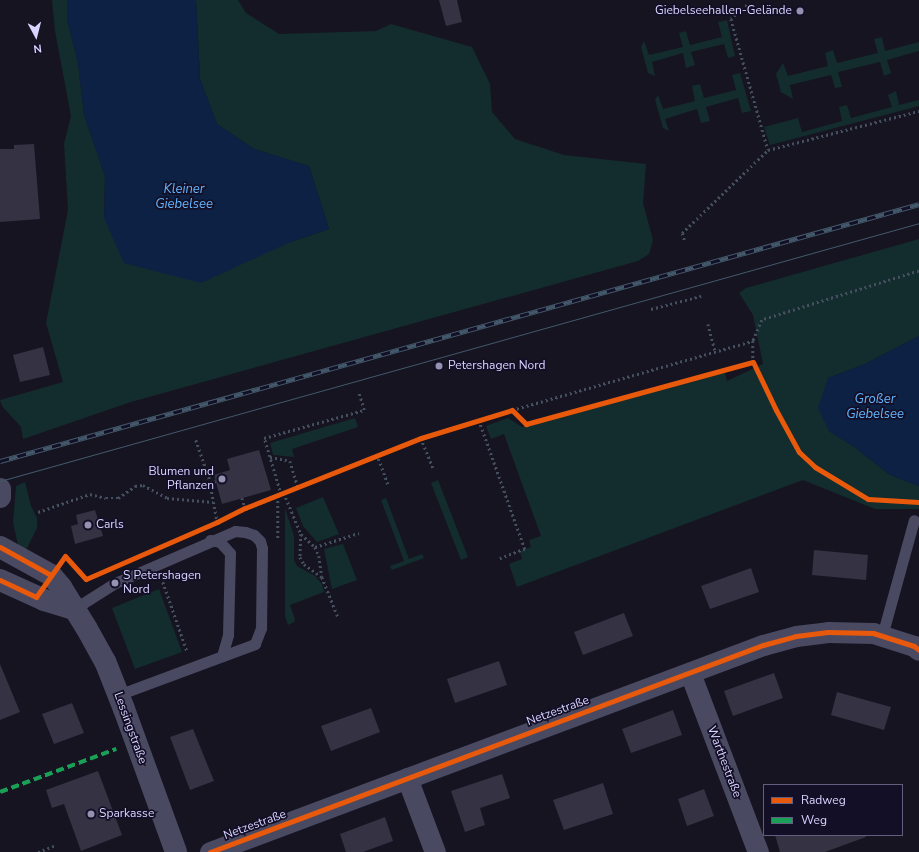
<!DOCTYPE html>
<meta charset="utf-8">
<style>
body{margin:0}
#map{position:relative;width:919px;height:852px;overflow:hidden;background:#161421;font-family:"Nunito Sans",sans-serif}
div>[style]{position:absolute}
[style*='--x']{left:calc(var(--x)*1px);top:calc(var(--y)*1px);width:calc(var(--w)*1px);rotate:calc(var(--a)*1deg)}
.green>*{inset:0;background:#132c2d}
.water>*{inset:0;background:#0d2144}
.building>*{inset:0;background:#343243}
.path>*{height:2.5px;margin-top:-1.25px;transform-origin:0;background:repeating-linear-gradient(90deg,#44505f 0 2px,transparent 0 5px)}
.service>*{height:11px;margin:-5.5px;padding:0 5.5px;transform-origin:5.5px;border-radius:5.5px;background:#4a4962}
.minor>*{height:21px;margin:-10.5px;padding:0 10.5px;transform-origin:10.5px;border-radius:10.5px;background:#4a4962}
.tertiary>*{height:22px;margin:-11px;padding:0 11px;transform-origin:11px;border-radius:11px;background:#4a4962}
.tram>*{height:1px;margin:-0.5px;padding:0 0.5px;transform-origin:0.5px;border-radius:0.5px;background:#43596b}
.rail>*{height:4.5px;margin-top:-2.25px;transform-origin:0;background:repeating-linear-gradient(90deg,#130f26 0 9px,#43596b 0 18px);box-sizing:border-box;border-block:1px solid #43596b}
.quiet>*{height:4px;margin-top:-2px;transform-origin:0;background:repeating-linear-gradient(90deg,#1a9f57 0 8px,transparent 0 12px)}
.cycleway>*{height:5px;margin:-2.5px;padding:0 2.5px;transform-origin:2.5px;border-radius:2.5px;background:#e8590c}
.dots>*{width:11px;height:11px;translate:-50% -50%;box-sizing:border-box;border:2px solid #130f26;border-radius:50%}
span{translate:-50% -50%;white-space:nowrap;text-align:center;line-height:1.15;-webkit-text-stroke:3.5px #130f26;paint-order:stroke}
.poi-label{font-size:12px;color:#d9d4ff}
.right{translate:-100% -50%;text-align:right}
.left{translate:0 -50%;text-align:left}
.street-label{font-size:12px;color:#d9d4ff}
.water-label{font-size:13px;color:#62b6ff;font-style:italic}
.legend{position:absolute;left:763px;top:784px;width:140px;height:52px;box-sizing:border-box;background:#130f26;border:1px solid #625e7d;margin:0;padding:5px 7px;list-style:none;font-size:12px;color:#d9d4ff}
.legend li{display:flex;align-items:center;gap:8px;height:20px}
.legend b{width:20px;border:1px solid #625e7d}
.north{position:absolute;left:16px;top:16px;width:40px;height:40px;-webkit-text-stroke:3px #130f26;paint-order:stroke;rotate:173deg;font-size:11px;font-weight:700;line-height:16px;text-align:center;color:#d9d4ff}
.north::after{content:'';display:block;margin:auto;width:14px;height:18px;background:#d9d4ff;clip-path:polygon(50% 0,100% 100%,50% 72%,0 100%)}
</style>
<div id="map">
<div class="green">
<i style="clip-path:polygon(52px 0,67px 0,67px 19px,78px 63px,84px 115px,105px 176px,104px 218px,288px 243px,329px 229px,309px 166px,254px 149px,217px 124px,200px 79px,196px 0,238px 0,246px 13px,279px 34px,376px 31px,391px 24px,472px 47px,490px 84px,492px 112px,515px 139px,564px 155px,646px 164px,643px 203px,653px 240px,649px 254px,638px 261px,131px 402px,23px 439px,21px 427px,2px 406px,0 400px,63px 382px,46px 323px,68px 210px,64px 144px,71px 116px,55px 31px)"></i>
<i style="clip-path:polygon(727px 20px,735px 56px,728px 58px,724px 44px,691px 52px,695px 65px,686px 68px,683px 53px,652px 62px,655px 76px,648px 73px,641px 47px,644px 41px,649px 55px,683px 47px,679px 33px,686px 31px,690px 45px,722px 37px,718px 22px)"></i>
<i style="clip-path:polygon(882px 37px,885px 51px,919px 42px,919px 51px,887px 60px,891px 73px,884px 76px,880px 62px,838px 72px,842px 87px,835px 88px,831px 75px,790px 85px,793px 99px,781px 92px,776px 74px,783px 63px,788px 76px,828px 66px,825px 53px,833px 50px,837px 63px,878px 53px,874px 39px)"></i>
<i style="clip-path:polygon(740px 73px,751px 111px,742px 113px,738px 98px,706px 107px,710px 121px,701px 123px,697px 109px,665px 119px,669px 131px,663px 128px,655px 100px,658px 95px,663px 109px,695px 101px,692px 86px,700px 84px,704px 98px,736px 90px,732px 75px)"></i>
<i style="clip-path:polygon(896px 91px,899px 105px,919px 100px,919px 106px,770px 145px,764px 127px,798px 118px,802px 132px,842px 121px,839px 107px,847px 105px,851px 118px,892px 107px,888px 95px)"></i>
<i style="clip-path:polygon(919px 239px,919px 336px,865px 364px,828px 378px,829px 431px,853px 446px,890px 475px,919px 486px,919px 509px,875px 509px,803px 480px,517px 587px,509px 564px,522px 559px,520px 551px,531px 547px,529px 540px,541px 536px,504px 434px,491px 439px,486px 426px,508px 418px,522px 427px,725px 372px,727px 381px,763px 364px,753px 315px,739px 293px,746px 288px)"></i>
<i style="clip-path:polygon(355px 418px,358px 427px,292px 449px,294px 457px,273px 455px,270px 443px)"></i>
<i style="clip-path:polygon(438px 480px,468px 557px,461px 560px,431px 483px)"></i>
<i style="clip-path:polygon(25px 482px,31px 506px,37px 518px,37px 528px,25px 552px,18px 545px,13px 523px,16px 486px)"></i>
<i style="clip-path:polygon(323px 497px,339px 534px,317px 542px,303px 526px,296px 508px)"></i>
<i style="clip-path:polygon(386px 498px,409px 559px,422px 554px,424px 558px,392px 570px,390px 566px,404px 561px,381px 500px)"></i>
<i style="clip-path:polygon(285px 508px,294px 536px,294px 560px,297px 566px,315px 576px,322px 584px,324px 592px,290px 605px,295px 619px,294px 622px,288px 625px,285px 616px)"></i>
<i style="clip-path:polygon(343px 544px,357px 580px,332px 589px,324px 549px)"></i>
<i style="clip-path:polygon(159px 589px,182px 652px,135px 669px,112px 608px)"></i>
</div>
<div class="water">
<i style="clip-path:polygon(67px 0,196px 0,200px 79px,217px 124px,254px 149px,309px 166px,329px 229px,288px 243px,201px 283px,124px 263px,104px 218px,105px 176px,84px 115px,78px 63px,67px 19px)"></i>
<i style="clip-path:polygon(919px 336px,919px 486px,890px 475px,853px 446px,829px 431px,818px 408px,828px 378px,865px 364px)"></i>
</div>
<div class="building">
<i style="clip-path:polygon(439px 0,457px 0,462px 22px,446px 26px)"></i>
<i style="clip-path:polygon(34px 144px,40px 219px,0 222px,0 149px,14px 149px,14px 145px)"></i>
<i style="clip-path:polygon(43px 347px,50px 375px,20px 382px,13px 355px)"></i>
<i style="clip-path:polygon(259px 450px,271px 490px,222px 504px,214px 475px,230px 470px,227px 459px)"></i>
<i style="clip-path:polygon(95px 510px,103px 536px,75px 544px,71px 526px,78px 524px,76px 515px)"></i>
<i style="clip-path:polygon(814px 550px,868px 555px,866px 580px,812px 575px)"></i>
<i style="clip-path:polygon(751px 568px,759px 592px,710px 609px,701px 586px)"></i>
<i style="clip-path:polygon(624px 613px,633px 636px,583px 655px,574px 632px)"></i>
<i style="clip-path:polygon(499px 661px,507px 685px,455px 703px,447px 679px)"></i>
<i style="clip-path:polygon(0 664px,20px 712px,0 720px)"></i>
<i style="clip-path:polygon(774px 673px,783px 698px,733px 716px,724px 691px)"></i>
<i style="clip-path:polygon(837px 692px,891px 707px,884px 730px,831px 715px)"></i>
<i style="clip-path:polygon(72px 703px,84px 733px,54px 744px,42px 714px)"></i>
<i style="clip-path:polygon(371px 708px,380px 732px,331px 751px,321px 726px)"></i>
<i style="clip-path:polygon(673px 710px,682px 735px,631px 753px,622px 729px)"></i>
<i style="clip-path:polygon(193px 729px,214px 781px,190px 790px,170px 737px)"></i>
<i style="clip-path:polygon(98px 771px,122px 835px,81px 851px,64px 804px,52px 808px,46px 790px)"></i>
<i style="clip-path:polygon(502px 774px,510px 798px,480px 808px,485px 825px,465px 832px,451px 791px)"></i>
<i style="clip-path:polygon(603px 783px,613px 814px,564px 830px,553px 800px)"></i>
<i style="clip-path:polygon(704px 789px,714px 816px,687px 826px,678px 799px)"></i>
<i style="clip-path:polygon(385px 817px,393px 841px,363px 852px,346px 852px,340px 834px)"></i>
<i style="clip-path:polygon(775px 835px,866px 835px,866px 837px,825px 852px,780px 852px)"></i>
</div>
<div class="path">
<i style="--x:747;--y:5;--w:21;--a:139"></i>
<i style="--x:731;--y:19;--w:136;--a:74.2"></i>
<i style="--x:684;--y:240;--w:7;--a:-106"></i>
<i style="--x:682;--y:233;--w:120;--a:-44"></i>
<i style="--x:768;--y:150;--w:156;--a:-14.5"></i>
<i style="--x:919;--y:271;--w:164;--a:162.7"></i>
<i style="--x:762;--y:320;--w:23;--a:113"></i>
<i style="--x:753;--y:341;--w:21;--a:90"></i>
<i style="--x:753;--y:362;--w:53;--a:64.4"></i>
<i style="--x:776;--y:410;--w:48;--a:61.3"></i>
<i style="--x:799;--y:452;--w:22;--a:43"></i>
<i style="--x:815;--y:467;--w:62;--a:31.1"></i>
<i style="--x:868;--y:499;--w:51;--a:3.4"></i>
<i style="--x:651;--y:309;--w:52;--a:-14.6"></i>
<i style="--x:708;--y:324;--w:28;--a:75"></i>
<i style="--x:512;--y:410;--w:20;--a:45"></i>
<i style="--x:526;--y:424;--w:235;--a:-15.3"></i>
<i style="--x:479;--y:420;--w:137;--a:70.4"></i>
<i style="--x:525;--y:549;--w:28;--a:159"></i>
<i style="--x:421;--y:438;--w:32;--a:68"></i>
<i style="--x:196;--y:440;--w:39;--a:71"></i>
<i style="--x:209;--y:477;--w:44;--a:79.5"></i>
<i style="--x:377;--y:454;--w:33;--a:70"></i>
<i style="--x:270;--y:457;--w:20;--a:11"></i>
<i style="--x:290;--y:461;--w:27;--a:73"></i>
<i style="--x:210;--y:483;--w:6;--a:-18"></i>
<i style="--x:284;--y:493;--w:44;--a:67.5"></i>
<i style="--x:301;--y:534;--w:19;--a:43"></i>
<i style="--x:315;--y:547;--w:10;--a:66"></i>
<i style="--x:319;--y:556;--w:21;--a:82"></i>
<i style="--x:322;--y:577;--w:43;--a:68.2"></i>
<i style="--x:281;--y:495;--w:59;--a:-106.6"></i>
<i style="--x:264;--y:438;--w:104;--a:-15.6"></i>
<i style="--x:364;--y:410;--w:17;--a:-107"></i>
<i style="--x:278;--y:496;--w:42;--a:90"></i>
<i style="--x:242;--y:498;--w:10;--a:73"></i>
<i style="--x:38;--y:512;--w:55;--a:-19.1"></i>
<i style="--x:90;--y:494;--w:16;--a:14"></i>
<i style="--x:106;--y:498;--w:12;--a:0"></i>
<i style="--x:118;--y:498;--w:21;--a:-35"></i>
<i style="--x:135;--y:486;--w:8;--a:-7"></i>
<i style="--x:143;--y:485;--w:27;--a:28"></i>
<i style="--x:167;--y:498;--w:46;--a:5"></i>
<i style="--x:236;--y:513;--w:200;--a:-22.1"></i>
<i style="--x:421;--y:438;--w:95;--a:-17.1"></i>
<i style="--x:512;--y:410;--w:251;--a:-16"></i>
<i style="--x:301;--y:534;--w:23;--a:92"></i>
<i style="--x:300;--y:557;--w:8;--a:60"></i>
<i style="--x:304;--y:564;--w:22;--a:36"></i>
<i style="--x:315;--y:547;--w:46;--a:-17.7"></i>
<i style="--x:163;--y:582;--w:73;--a:70.8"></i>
<i style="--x:38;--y:852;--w:17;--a:-21"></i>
</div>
<div class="service">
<i style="--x:210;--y:540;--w:10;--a:11"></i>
<i style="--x:220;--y:542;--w:15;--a:48"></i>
<i style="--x:230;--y:553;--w:82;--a:91.4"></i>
<i style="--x:228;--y:635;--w:22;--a:106"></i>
<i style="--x:74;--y:609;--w:49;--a:-32.4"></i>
<i style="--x:115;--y:583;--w:131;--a:-23.4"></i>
<i style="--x:235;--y:531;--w:10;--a:6"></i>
<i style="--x:245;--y:532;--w:9;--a:18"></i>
<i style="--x:254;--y:535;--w:8;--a:45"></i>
<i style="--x:260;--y:541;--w:7;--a:74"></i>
<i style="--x:262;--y:548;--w:80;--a:90.7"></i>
<i style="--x:261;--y:628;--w:17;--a:111"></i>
<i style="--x:255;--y:644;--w:146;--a:159.6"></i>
<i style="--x:882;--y:636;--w:120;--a:-74.6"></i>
</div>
<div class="minor">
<i style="--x:690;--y:673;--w:191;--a:69.2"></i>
<i style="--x:407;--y:778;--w:79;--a:69.3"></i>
<i style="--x:210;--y:852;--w:590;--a:-20.52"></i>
<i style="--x:763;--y:645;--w:34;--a:-15"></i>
<i style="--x:796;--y:636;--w:32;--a:-7"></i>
<i style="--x:828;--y:632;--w:45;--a:1.3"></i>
<i style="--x:873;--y:633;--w:43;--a:17.6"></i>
<i style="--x:914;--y:646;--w:6;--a:39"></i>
</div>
<div class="tertiary">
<i style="--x:0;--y:489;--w:8;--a:90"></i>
<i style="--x:0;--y:547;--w:58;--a:28.8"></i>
<i style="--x:51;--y:575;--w:16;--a:50"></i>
<i style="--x:61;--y:587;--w:49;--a:58.2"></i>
<i style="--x:87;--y:629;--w:37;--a:61"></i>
<i style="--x:105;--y:661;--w:52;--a:68.4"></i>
<i style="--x:124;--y:709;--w:152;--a:70"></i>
<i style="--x:0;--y:580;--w:48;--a:24.4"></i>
<i style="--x:44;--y:600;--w:31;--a:17"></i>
</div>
<div class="tram">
<i style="--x:0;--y:481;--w:955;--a:-15.68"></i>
</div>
<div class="rail">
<i style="--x:0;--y:461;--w:954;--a:-15.62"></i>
</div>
<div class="quiet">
<i style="--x:0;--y:792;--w:124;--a:-20.3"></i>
</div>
<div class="cycleway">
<i style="--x:0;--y:547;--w:58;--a:28.8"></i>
<i style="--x:0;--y:580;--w:40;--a:25"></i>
<i style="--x:36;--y:597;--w:50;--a:-54.7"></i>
<i style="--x:65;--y:556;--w:31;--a:48"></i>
<i style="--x:86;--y:579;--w:143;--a:-23.5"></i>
<i style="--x:217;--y:522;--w:31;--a:-27"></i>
<i style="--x:245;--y:508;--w:189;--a:-21.7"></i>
<i style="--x:421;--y:438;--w:95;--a:-17.1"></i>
<i style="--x:512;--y:410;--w:20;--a:45"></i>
<i style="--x:526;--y:424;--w:235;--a:-15.3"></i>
<i style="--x:753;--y:362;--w:53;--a:64.4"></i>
<i style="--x:776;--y:410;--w:48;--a:61.3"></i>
<i style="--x:799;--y:452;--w:22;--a:43"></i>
<i style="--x:815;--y:467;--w:62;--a:31.1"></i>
<i style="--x:868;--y:499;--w:51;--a:3.4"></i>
<i style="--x:210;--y:852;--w:590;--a:-20.52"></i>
<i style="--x:763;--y:645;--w:34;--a:-15"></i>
<i style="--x:796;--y:636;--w:32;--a:-7"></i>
<i style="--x:828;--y:632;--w:45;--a:1.3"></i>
<i style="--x:873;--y:633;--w:43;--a:17.6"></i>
<i style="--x:914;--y:646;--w:6;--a:39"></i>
</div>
<div class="dots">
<i style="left:800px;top:11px;background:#9591b1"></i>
<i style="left:439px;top:366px;background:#9591b1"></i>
<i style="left:222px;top:479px;background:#9591b1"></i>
<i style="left:88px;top:525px;background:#9591b1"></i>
<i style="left:115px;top:583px;background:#9591b1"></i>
<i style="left:91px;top:814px;background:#9591b1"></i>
</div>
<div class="poi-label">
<span class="right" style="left:792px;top:11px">Giebelseehallen-Gelände</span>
<span class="left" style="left:448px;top:366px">Petershagen Nord</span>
<span class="right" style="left:214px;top:479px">Blumen und<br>Pflanzen</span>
<span class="left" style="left:96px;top:525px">Carls</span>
<span class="left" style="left:123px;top:583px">S Petershagen<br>Nord</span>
<span class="left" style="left:99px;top:814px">Sparkasse</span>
</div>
<div class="street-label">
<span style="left:558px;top:711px;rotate:-20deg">Netzestraße</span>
<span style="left:130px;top:728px;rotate:70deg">Lessingstraße</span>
<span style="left:724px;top:762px;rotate:69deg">Warthestraße</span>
<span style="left:255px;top:825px;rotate:-20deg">Netzestraße</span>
</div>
<div class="water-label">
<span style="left:184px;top:197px">Kleiner<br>Giebelsee</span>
<span style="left:875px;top:407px">Großer<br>Giebelsee</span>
</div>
<ul class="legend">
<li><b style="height:5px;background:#e8590c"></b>Radweg</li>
<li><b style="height:5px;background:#1a9f57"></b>Weg</li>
</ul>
<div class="north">N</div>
</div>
